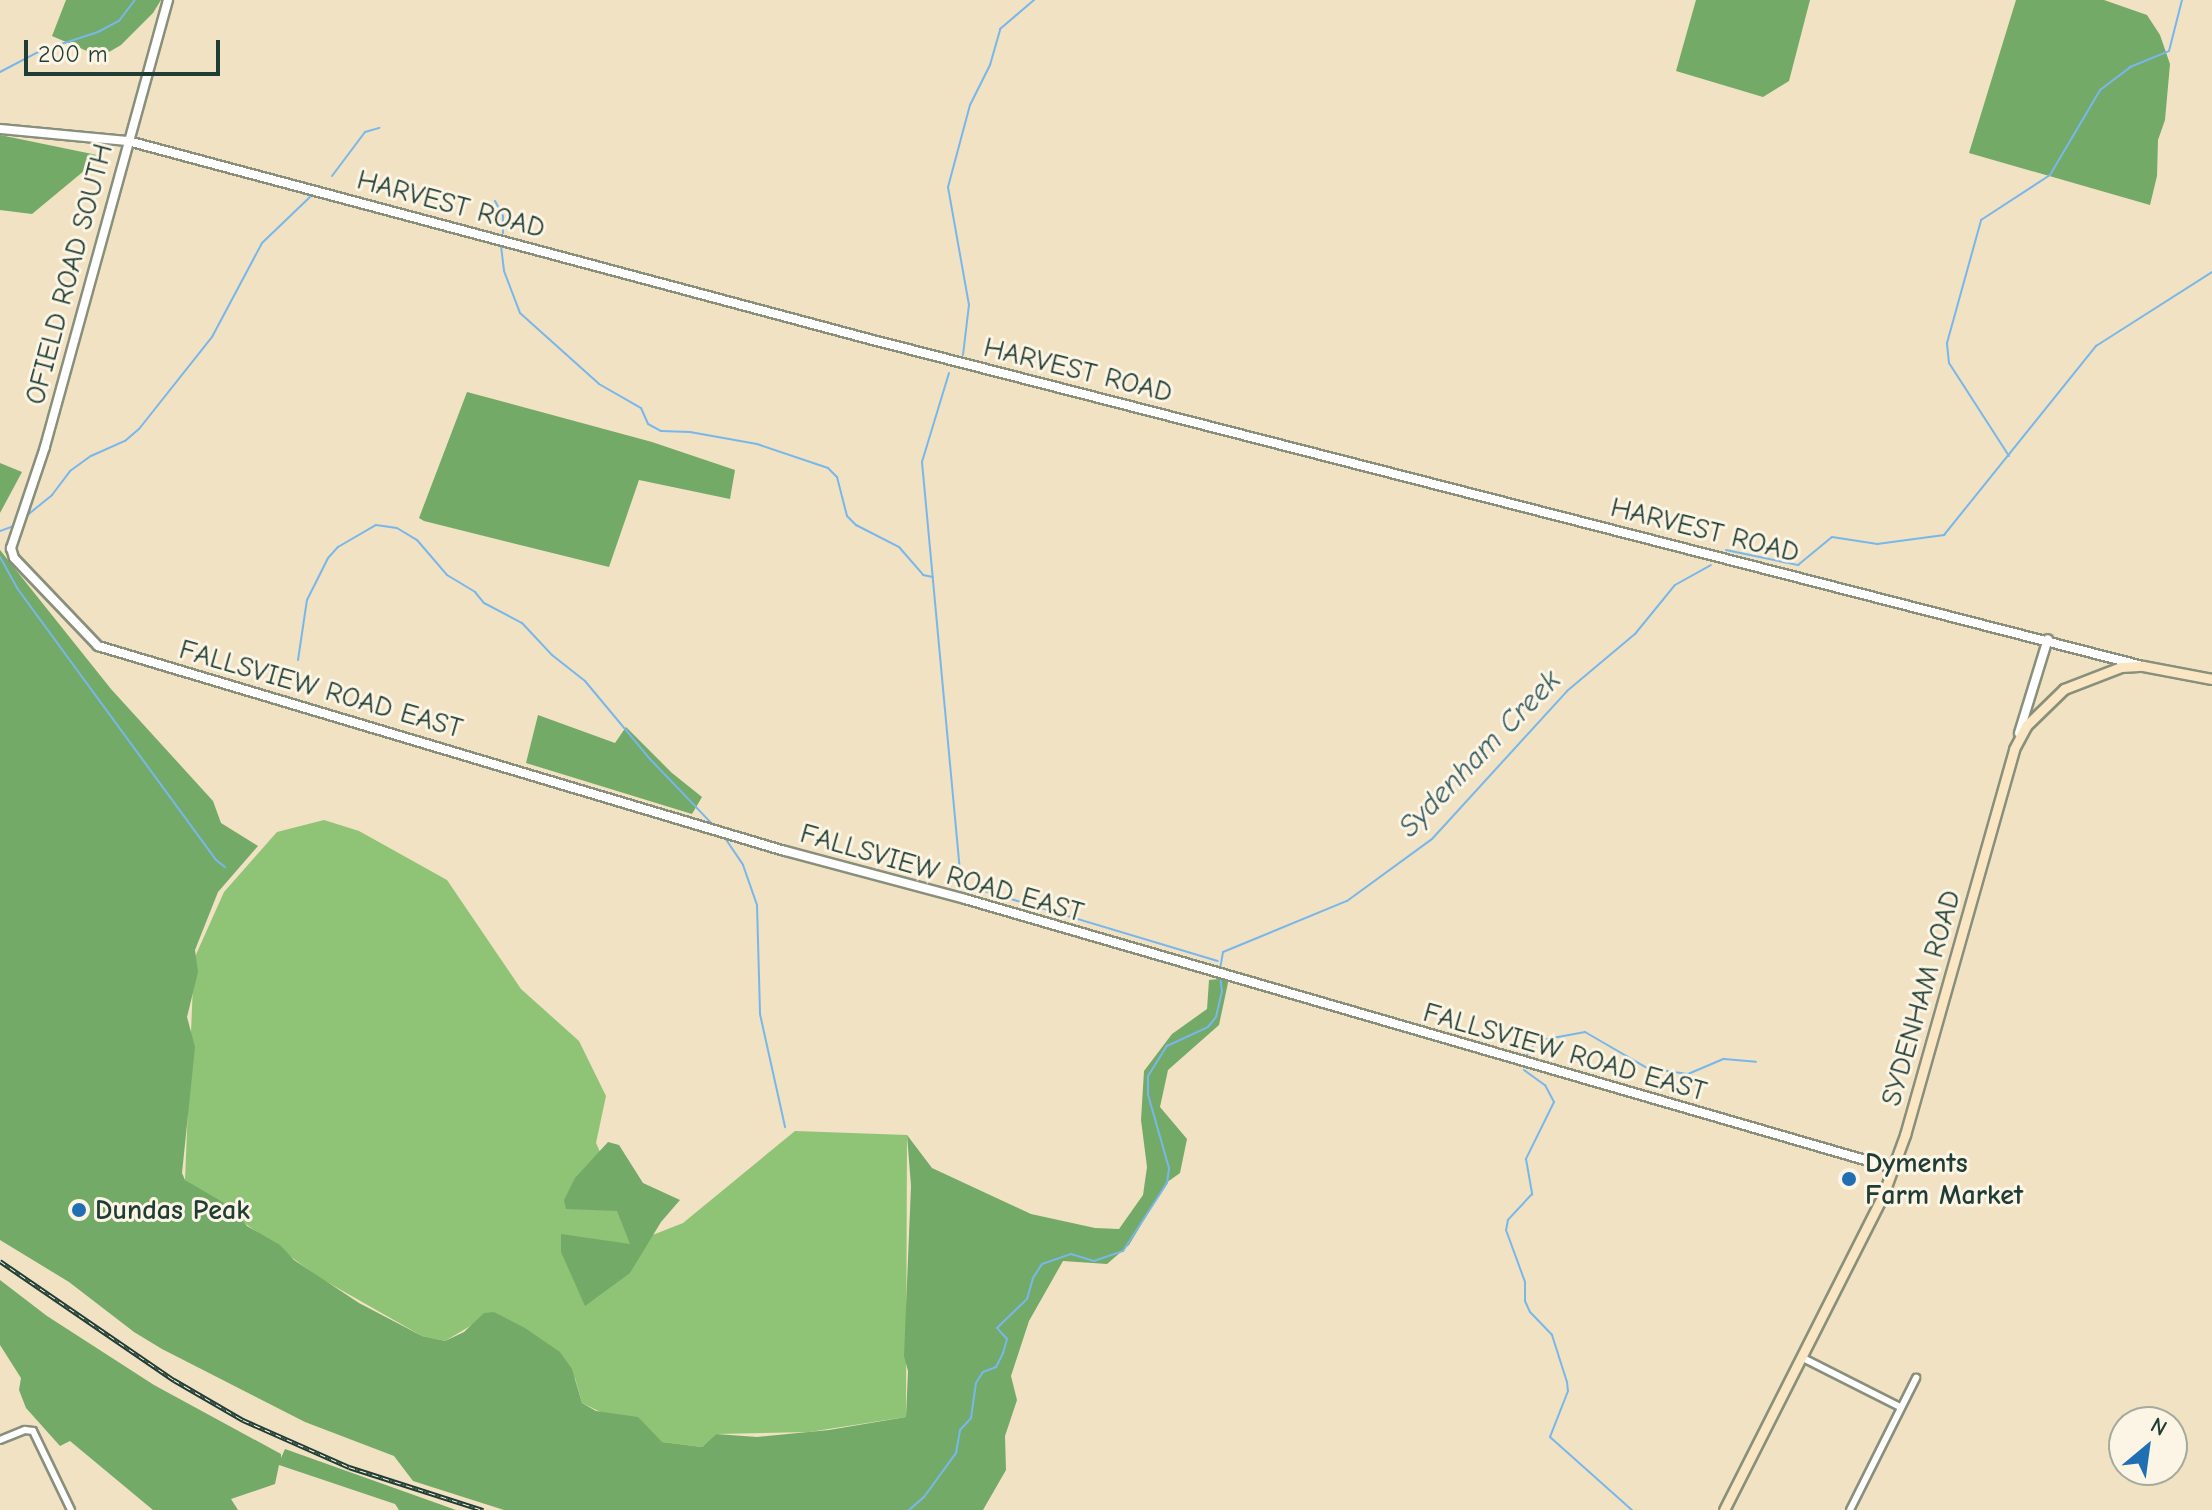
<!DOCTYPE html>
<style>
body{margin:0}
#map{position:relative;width:2212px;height:1510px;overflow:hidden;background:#f0e2c3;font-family:"Comic Neue",sans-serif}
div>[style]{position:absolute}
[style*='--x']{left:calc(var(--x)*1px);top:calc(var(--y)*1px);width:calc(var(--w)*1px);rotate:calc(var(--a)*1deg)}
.green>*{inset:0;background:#8fc476}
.forest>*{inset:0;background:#73aa67}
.stream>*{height:2px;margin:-1px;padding:0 1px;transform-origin:1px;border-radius:1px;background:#78b7ec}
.roads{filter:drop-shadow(2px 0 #88907c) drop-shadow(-2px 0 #88907c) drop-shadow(0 2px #88907c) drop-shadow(0 -2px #88907c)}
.minor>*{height:6px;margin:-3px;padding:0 3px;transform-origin:3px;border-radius:3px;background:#fff}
.tertiary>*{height:8px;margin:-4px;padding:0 4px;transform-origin:4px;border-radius:4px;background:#fff}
.secondary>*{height:9px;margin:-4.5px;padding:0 4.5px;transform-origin:4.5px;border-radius:4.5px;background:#fbe6c4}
.rail>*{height:5px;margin-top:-2.5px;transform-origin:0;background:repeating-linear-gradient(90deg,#fcf5e5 0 6px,#1f3d34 0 12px);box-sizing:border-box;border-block:2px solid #1f3d34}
.dots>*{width:22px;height:22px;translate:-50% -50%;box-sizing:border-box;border:4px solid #fcf5e5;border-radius:50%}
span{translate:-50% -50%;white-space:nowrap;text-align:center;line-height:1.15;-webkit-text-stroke:6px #fcf5e5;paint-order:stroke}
.street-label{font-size:28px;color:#1f3d34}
.poi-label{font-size:28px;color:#1f3d34;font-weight:700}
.left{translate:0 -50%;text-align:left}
.water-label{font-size:30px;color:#355c62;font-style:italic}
.north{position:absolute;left:2108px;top:1406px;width:80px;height:80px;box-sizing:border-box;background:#fcf5e5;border:2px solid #a4ab9e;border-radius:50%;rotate:29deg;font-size:22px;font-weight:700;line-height:32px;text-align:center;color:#1f3d34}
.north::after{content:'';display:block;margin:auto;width:28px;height:36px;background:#1f6fb2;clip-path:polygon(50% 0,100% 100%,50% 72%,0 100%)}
.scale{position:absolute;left:24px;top:40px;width:196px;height:36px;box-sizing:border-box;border:4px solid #1f3d34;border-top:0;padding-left:10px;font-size:24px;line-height:28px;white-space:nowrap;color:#1f3d34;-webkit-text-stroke:6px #fcf5e5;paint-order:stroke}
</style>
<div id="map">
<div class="green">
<i style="clip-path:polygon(324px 820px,359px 831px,447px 880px,521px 989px,579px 1041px,606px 1096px,596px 1143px,640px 1240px,683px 1223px,795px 1131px,907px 1135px,906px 1417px,809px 1432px,716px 1434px,702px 1447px,662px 1442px,582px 1403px,575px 1378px,494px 1312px,445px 1341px,422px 1336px,320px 1278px,185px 1180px,194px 959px,224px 892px,277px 832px)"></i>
</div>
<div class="forest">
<i style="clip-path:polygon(66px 0,161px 0,153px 13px,121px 45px,109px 52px,94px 54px,52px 36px)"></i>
<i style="clip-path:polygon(1696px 0,1810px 0,1789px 81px,1763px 97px,1676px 71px)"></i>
<i style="clip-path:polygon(2016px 0,2104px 0,2147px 15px,2160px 35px,2170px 64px,2165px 120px,2158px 140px,2157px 176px,2150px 205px,1969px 153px)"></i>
<i style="clip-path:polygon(0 135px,102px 156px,32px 214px,0 210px)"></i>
<i style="clip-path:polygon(467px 392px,652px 442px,735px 470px,730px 499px,639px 480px,609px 567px,424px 521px,419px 518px)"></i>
<i style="clip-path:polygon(0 463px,22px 472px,0 513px)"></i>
<i style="clip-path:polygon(0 550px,111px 689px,213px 801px,221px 823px,258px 846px,218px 892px,195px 950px,198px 972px,187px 1017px,195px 1047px,182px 1173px,185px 1180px,231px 1207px,247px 1226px,280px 1245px,294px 1260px,359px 1303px,422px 1336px,445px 1341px,464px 1332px,484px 1313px,494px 1312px,525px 1328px,560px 1352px,572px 1369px,582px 1403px,596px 1411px,638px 1417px,662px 1442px,702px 1447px,716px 1434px,757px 1437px,829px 1430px,906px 1417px,908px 1371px,904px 1356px,911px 1186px,907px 1135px,932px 1168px,1031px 1214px,1095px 1228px,1119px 1229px,1143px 1195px,1147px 1167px,1141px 1120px,1144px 1071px,1172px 1034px,1207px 1009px,1209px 980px,1229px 978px,1219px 1025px,1168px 1070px,1160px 1107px,1187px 1139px,1180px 1173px,1166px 1183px,1129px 1245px,1107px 1264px,1063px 1261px,1029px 1321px,1011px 1376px,1017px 1400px,1005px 1436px,1006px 1470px,983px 1510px,504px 1510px,413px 1481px,394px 1456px,305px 1422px,162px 1349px,134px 1332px,69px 1282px,0 1240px)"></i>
<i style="clip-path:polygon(538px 715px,615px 743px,626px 727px,672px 773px,702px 797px,692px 814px,526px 763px)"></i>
<i style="clip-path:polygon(608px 1142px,619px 1145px,643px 1183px,680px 1200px,661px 1222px,630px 1273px,585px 1306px,561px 1252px,561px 1234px,630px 1244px,617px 1211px,566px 1209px,564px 1200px,575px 1178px)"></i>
<i style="clip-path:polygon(0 1280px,47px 1316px,154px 1385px,281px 1454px,281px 1458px,285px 1449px,456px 1510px,399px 1510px,395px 1504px,279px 1465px,275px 1484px,231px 1499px,238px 1510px,153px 1510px,70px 1441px,60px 1446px,26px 1408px,19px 1390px,21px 1378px,0 1345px)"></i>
</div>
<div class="stream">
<i style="--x:0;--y:72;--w:45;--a:-27.7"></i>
<i style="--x:40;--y:51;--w:61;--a:-18.1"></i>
<i style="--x:98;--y:32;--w:24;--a:-28"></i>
<i style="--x:119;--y:21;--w:26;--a:-53"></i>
<i style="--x:332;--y:176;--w:55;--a:-53.1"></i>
<i style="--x:365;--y:132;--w:15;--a:-16"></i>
<i style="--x:495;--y:201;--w:17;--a:62"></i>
<i style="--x:503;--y:216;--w:17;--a:90"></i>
<i style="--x:501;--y:246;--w:25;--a:83"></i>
<i style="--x:504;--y:271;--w:45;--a:69.1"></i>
<i style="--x:520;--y:313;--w:106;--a:41.9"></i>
<i style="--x:599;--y:384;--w:48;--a:29.7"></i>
<i style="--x:641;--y:408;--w:17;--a:66"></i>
<i style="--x:648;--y:424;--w:15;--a:28"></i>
<i style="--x:661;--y:431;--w:29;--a:2"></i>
<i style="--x:690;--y:432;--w:68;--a:10.2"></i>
<i style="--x:757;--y:444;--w:75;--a:18.7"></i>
<i style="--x:828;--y:468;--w:13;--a:45"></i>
<i style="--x:837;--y:477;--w:40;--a:75.6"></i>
<i style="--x:847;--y:516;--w:13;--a:45"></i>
<i style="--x:856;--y:525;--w:48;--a:27.1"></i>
<i style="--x:899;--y:547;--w:37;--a:49"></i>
<i style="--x:923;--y:575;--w:10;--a:11"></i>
<i style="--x:963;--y:355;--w:50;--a:-83.2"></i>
<i style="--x:969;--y:305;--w:120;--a:-100.1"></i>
<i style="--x:948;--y:187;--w:85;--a:-75"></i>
<i style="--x:970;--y:105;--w:45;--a:-63.4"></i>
<i style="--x:990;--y:65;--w:37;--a:-74"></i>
<i style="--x:1000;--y:29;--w:45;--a:-40.5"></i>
<i style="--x:949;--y:373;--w:93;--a:106.9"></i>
<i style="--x:922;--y:462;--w:424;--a:84.7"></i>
<i style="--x:961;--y:884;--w:268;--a:16.7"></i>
<i style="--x:2009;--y:456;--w:111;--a:-122.8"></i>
<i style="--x:1949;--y:363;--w:20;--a:-96"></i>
<i style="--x:1947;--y:343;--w:128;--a:-74.5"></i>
<i style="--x:1981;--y:220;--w:82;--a:-33.1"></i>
<i style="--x:2050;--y:175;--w:99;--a:-59.5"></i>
<i style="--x:2100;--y:90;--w:38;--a:-37"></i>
<i style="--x:2130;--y:67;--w:42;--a:-22.3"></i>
<i style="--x:2169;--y:51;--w:53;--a:-75.7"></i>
<i style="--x:25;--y:517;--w:35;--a:-39"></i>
<i style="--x:52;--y:495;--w:30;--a:-53"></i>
<i style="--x:70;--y:471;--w:26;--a:-36"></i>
<i style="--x:91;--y:456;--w:37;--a:-24"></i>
<i style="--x:125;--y:441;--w:18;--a:-41"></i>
<i style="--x:139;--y:429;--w:117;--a:-51.6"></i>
<i style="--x:212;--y:337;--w:106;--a:-62"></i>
<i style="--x:262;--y:243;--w:69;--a:-43.8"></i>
<i style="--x:0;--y:531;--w:15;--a:-20"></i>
<i style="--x:1726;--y:550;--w:74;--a:11.8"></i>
<i style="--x:1798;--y:565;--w:44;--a:-39.5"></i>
<i style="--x:1832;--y:537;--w:46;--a:8.8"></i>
<i style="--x:1877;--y:544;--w:68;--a:-7.7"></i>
<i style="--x:1944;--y:535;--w:243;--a:-51.2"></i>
<i style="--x:2096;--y:346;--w:138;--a:-32.5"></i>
<i style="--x:0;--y:557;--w:35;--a:61"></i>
<i style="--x:17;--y:588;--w:336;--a:53.8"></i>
<i style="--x:215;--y:859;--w:13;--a:39"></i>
<i style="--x:298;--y:660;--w:61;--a:-81.5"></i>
<i style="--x:307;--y:600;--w:47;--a:-63.4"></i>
<i style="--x:328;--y:558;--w:15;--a:-48"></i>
<i style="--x:338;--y:547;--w:44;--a:-30.1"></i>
<i style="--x:376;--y:525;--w:21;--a:8"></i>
<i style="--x:397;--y:528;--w:23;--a:31"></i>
<i style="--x:417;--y:540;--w:46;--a:49.4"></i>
<i style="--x:447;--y:575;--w:33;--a:31"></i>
<i style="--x:475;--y:592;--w:14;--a:51"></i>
<i style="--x:484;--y:603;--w:43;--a:27.8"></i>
<i style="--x:522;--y:623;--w:44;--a:46.8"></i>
<i style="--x:552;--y:655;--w:42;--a:38.2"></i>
<i style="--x:585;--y:681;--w:102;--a:50.2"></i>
<i style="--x:650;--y:759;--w:95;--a:46.3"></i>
<i style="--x:723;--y:835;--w:36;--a:56"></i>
<i style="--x:743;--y:865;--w:42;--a:70.7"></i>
<i style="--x:757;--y:905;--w:109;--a:88.4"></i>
<i style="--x:760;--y:1014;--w:116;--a:77.5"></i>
<i style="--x:1220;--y:969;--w:17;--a:-80"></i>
<i style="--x:1223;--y:952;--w:134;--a:-22.4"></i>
<i style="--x:1347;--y:901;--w:105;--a:-36.1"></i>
<i style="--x:1432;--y:839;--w:200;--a:-47.6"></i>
<i style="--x:1567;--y:691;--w:89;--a:-40"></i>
<i style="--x:1635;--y:634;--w:63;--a:-50.8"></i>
<i style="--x:1675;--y:585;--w:41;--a:-29.1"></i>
<i style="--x:1527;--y:1055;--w:17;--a:-57"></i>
<i style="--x:1536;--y:1041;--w:50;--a:-10.4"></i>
<i style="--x:1585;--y:1032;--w:72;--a:30.1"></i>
<i style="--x:1647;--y:1068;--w:41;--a:8.3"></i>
<i style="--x:1688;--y:1074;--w:39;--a:-23"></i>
<i style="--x:1724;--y:1059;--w:32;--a:5"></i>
<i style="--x:1524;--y:1070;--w:26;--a:36"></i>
<i style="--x:1545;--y:1085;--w:19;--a:62"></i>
<i style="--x:1554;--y:1102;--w:64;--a:116.2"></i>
<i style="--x:1526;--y:1159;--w:36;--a:80"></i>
<i style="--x:1532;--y:1194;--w:35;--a:133"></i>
<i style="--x:1508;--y:1220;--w:10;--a:101"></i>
<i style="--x:1506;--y:1230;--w:55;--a:69.9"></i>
<i style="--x:1525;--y:1282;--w:19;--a:90"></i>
<i style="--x:1525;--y:1301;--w:12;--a:66"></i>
<i style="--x:1530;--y:1312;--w:32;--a:46"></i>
<i style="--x:1552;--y:1335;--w:49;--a:72.3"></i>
<i style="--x:1567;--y:1382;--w:9;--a:84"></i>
<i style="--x:1568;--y:1391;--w:49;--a:111.4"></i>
<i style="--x:1550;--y:1437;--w:110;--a:41.7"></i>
<i style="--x:909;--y:1510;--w:20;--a:-41"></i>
<i style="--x:924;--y:1497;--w:54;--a:-54"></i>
<i style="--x:956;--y:1453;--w:23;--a:-80"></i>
<i style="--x:960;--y:1430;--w:16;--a:-47"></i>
<i style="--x:971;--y:1418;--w:35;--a:-82"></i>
<i style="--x:976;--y:1383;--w:13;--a:-58"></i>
<i style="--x:983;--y:1372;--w:14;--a:-21"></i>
<i style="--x:996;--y:1367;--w:16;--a:-63"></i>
<i style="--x:1003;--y:1353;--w:15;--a:-74"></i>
<i style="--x:1007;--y:1339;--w:15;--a:-132"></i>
<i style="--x:997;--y:1328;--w:42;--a:-44"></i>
<i style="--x:1027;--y:1299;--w:22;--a:-74"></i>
<i style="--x:1033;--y:1278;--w:17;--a:-57"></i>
<i style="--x:1042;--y:1264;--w:31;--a:-19"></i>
<i style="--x:1071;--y:1254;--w:24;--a:17"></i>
<i style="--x:1094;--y:1261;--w:31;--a:-19"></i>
<i style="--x:1123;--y:1251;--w:81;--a:-57.1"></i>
<i style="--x:1167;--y:1183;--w:15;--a:-82"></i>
<i style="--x:1169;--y:1168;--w:76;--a:-106"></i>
<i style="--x:1148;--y:1095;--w:19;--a:-90"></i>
<i style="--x:1148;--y:1076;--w:36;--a:-58"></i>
<i style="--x:1167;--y:1046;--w:45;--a:-24.9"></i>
<i style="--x:1208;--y:1027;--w:13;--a:-51"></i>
<i style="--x:1216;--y:1017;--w:26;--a:-77"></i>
<i style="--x:1222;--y:992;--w:16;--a:-97"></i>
</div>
<div class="roads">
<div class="minor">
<i style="--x:1803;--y:1358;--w:109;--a:26.8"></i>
<i style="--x:0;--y:1440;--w:27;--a:-22"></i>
<i style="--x:25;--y:1430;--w:8;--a:7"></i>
<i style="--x:33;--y:1431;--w:88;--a:64.3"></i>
<i style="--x:1850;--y:1510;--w:148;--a:-63.4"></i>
</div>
<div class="tertiary">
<i style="--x:168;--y:0;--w:464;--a:105.4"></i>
<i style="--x:45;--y:447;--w:107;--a:108.6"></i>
<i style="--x:11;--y:548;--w:10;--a:73"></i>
<i style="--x:14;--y:558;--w:122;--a:46.3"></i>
<i style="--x:98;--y:646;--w:717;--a:16.62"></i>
<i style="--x:785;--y:851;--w:186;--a:14.9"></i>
<i style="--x:965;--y:899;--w:966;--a:16.17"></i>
<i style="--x:0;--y:129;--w:129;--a:5.4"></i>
<i style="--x:128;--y:141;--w:771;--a:14.96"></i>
<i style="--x:873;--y:340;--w:1307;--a:14.4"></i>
<i style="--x:2019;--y:733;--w:98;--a:-72.9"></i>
</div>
<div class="secondary">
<i style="--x:1724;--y:1510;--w:353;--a:-63.2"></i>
<i style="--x:1883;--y:1195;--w:64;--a:-69.9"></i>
<i style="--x:1905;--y:1135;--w:401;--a:-74.2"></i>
<i style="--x:2014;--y:749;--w:26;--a:-62"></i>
<i style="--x:2026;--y:726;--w:53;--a:-44.2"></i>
<i style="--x:2064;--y:689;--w:61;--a:-21.1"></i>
<i style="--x:2121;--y:667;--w:22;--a:-3"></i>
<i style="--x:2143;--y:666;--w:70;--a:10.7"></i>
</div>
</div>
<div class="rail">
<i style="--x:0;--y:1261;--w:211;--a:34.4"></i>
<i style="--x:174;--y:1380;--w:80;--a:30.1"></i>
<i style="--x:243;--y:1420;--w:116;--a:23.9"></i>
<i style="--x:349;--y:1467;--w:141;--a:17.8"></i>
</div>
<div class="dots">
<i style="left:1849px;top:1179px;background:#1f6fb2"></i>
<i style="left:79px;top:1210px;background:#1f6fb2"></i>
</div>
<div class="street-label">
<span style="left:451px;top:204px;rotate:15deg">HARVEST ROAD</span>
<span style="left:69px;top:274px;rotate:-75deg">OFIELD ROAD SOUTH</span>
<span style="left:1078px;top:370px;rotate:14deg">HARVEST ROAD</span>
<span style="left:1705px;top:530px;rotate:14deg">HARVEST ROAD</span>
<span style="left:321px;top:689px;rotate:16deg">FALLSVIEW ROAD EAST</span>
<span style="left:942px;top:873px;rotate:16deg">FALLSVIEW ROAD EAST</span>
<span style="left:1921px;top:998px;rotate:-74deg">SYDENHAM ROAD</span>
<span style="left:1565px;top:1052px;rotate:16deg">FALLSVIEW ROAD EAST</span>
</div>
<div class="poi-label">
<span class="left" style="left:1865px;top:1179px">Dyments<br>Farm Market</span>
<span class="left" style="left:95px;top:1210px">Dundas Peak</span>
</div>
<div class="water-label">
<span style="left:1480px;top:754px;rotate:-46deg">Sydenham Creek</span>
</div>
<div class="north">N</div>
<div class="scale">200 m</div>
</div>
